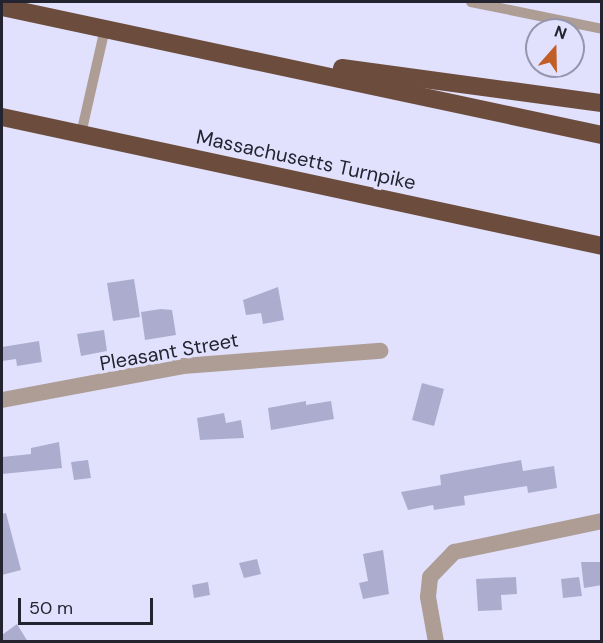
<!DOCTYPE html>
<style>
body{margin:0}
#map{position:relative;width:603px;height:643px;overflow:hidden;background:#e1e1fe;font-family:"DM Sans",sans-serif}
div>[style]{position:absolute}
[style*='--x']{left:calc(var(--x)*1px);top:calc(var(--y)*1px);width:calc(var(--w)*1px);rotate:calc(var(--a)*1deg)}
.building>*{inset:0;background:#acaccf}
.service>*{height:10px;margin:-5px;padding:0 5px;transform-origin:5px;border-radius:5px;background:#ad9d95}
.minor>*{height:16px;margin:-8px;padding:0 8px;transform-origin:8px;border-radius:8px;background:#ad9d95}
.motorway>*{height:18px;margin:-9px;padding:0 9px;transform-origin:9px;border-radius:9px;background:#6c4d3d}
span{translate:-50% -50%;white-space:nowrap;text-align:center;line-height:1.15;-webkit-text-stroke:6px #e1e1fe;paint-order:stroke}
.street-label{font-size:20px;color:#242431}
.frame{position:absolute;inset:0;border:3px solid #242431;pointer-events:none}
.north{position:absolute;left:525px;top:18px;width:60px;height:60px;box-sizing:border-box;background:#e1e1fe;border:2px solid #9595ac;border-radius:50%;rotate:20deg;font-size:16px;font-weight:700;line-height:24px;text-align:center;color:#242431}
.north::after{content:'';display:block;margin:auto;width:21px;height:27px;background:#c15e26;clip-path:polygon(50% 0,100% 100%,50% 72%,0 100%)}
.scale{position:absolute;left:18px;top:598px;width:135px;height:27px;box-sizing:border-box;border:3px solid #242431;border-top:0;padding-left:8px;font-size:18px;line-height:21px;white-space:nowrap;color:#242431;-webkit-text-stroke:4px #e1e1fe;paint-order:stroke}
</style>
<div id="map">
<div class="building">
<i style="clip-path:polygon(134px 279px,140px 317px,113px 321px,107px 283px)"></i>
<i style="clip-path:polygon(278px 287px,284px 320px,263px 324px,261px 313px,246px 315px,243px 300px)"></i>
<i style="clip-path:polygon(161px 309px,172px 310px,176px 335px,145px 340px,141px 312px)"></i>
<i style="clip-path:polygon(104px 330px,107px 351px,81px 356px,77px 334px)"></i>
<i style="clip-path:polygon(39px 341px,42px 362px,17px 366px,16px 359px,2px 361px,2px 347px)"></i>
<i style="clip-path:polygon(422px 383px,444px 389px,434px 426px,412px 420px)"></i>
<i style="clip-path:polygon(306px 401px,306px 405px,331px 401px,334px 419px,271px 430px,268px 408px)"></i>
<i style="clip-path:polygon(224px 413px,226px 423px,241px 420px,244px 438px,200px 440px,197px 418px)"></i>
<i style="clip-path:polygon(59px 442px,62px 468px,2px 474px,2px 457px,31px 454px,31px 448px)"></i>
<i style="clip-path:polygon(88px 460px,91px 478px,74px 480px,71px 462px)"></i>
<i style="clip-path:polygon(521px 460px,523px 471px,554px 466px,557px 488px,528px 493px,527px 486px,464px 496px,465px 505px,434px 510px,433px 505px,408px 510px,401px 492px,441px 485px,440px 475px)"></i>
<i style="clip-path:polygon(6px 513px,21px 570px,2px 575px,2px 514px)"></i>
<i style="clip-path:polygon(383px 550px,389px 594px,363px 599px,359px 583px,368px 581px,363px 554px)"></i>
<i style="clip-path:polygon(257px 559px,261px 574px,244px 578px,239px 563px)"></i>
<i style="clip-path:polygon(581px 562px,602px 562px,602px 585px,584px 588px)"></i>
<i style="clip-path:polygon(516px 577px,517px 594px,501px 595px,502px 610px,478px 611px,476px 579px)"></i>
<i style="clip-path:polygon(579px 577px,582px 596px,563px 598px,561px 579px)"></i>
<i style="clip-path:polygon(208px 582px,210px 595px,194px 598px,192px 585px)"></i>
<i style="clip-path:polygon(17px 624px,28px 642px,2px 642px,2px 635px)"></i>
</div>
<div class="service">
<i style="--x:471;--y:2;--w:134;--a:11.6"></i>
<i style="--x:81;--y:134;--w:109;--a:-77.2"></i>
</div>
<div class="minor">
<i style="--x:2;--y:400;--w:184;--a:-10.6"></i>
<i style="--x:183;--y:366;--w:198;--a:-4.4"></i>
<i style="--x:436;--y:642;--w:46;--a:-100.1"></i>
<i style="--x:428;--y:597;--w:20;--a:-84"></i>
<i style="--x:430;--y:577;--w:35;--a:-46"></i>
<i style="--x:454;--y:552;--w:151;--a:-11.8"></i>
</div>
<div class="motorway">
<i style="--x:2;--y:7;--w:614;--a:12.04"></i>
<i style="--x:342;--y:68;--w:262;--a:7.7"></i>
<i style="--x:2;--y:117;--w:614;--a:12.13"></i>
</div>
<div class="street-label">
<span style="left:306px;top:160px;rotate:12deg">Massachusetts Turnpike</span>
<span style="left:169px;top:352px;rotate:-10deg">Pleasant Street</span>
</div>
<div class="frame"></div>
<div class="north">N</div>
<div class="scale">50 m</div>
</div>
